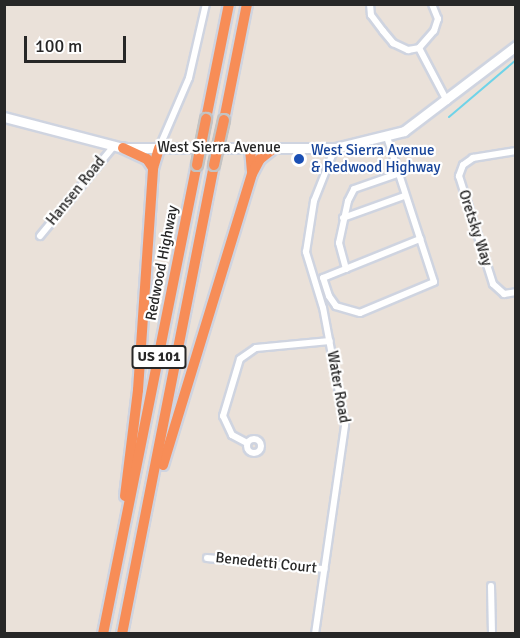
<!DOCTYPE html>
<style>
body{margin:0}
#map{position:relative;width:520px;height:638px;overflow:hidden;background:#eae1d9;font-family:Signika,sans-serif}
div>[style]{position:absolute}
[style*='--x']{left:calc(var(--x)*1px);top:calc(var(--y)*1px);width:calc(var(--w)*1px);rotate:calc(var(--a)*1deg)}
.stream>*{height:2px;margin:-1px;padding:0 1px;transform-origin:1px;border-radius:1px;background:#6fd3e8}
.roads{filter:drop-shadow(2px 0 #cfd4e0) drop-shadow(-2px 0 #cfd4e0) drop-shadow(0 2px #cfd4e0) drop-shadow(0 -2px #cfd4e0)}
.minor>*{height:6px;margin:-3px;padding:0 3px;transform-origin:3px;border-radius:3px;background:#fff}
.minor>.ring{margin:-3px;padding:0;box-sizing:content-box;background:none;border:6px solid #fff;border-radius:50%}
.secondary>*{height:9px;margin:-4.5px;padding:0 4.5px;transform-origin:4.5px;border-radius:4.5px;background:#fff}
.motorway>*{height:10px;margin:-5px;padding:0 5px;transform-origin:5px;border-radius:5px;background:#f78d57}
.bridges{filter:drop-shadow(2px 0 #c3c3c3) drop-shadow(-2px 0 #c3c3c3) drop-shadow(0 2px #c3c3c3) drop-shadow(0 -2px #c3c3c3)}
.motorway-bridge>*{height:10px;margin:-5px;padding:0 5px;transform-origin:5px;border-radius:5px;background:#f78d57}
.dots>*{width:16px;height:16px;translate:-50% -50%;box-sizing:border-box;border:3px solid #fff;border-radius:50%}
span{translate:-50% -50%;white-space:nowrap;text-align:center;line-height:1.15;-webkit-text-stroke:4.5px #fff;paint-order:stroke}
.shield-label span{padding:2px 4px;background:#fff;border:2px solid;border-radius:4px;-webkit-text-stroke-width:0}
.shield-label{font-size:14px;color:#272727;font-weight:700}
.street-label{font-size:15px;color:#272727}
.transit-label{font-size:15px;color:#164399}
.left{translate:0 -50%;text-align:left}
.frame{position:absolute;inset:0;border:6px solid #272727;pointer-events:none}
.scale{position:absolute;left:24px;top:36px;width:102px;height:27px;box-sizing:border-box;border:3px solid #272727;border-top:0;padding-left:8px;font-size:18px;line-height:21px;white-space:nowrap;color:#272727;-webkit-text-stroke:4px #fff;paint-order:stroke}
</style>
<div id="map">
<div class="stream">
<i style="--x:449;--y:117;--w:88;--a:-40.4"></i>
</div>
<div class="roads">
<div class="minor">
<i style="--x:370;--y:4;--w:11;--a:85"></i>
<i style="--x:371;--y:15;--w:20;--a:53"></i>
<i style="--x:383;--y:31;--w:16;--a:50"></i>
<i style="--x:393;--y:43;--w:17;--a:25"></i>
<i style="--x:408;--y:50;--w:11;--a:-10"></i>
<i style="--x:419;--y:48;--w:23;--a:-49"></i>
<i style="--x:434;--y:31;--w:13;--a:-72"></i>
<i style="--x:438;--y:19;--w:16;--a:-112"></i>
<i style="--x:419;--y:48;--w:60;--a:62.2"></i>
<i style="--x:387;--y:137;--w:152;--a:72"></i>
<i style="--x:434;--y:282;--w:80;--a:157.3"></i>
<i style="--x:360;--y:313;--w:25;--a:-164"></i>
<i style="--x:336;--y:306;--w:12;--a:-125"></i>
<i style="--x:329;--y:296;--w:19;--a:-108"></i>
<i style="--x:323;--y:278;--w:105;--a:-21.9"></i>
<i style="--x:159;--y:148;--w:76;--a:-66.8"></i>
<i style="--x:189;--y:78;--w:76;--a:-77.1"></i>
<i style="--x:516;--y:151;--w:44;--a:170.8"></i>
<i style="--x:473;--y:158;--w:12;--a:145"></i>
<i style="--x:463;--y:165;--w:12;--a:110"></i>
<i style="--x:459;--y:176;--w:113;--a:72.5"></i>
<i style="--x:493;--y:284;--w:15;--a:42"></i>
<i style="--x:504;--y:294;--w:12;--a:-9"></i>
<i style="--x:343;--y:218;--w:65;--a:-19.8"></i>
<i style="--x:40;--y:236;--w:115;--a:-50.6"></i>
<i style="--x:346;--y:269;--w:27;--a:-105"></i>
<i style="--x:339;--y:243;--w:43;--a:-77.9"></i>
<i style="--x:348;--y:201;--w:13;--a:-63"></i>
<i style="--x:354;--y:189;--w:46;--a:-19.2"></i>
<i class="ring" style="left:247px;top:439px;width:8px;height:8px"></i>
<i style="--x:247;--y:443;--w:17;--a:-152"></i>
<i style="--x:232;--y:435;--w:21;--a:-115"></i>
<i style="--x:223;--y:416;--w:59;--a:-73.4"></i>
<i style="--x:240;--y:359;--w:19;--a:-35"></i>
<i style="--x:256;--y:348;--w:74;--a:-5.4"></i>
<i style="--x:207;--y:558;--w:118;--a:5.4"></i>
<i style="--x:491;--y:586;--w:48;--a:88.8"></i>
<i style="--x:315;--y:634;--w:211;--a:-81.8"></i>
<i style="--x:345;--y:425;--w:119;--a:-100.6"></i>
<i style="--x:323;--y:308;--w:59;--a:-106.9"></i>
<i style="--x:306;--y:252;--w:52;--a:-81.1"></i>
<i style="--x:314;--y:201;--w:57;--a:-68.4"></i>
</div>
<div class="secondary">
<i style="--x:4;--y:117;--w:123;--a:14.6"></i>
<i style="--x:123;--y:148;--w:212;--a:0"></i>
<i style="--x:335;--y:148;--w:71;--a:-13.8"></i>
<i style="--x:404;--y:131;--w:141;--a:-37.2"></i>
</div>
<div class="motorway">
<i style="--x:206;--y:119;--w:117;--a:-78.7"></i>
<i style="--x:224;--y:120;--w:118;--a:-78.8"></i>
<i style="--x:123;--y:148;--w:26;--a:25"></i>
<i style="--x:147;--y:159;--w:11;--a:56"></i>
<i style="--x:250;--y:149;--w:22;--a:85"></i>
<i style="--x:163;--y:465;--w:304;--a:-73"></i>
<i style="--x:252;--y:174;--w:17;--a:-62"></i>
<i style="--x:260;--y:159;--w:16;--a:-38"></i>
<i style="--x:125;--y:496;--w:107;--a:-83"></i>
<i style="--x:138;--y:390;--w:223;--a:-86.1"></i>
<i style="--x:153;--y:168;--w:21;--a:-73"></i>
<i style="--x:103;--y:634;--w:478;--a:-78.7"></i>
<i style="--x:122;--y:634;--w:478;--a:-78.9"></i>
</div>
</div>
<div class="bridges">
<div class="motorway-bridge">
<i style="--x:197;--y:165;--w:47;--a:-78.9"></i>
<i style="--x:214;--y:165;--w:46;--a:-77.5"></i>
</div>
</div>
<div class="dots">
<i style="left:299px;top:159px;background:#1a4fb4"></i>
</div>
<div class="shield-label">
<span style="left:159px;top:357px">US 101</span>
</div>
<div class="street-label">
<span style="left:219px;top:148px">West Sierra Avenue</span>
<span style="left:76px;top:191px;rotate:-51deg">Hansen Road</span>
<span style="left:475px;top:228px;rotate:72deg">Oretsky Way</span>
<span style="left:162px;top:263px;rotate:-79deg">Redwood Highway</span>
<span style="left:338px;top:387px;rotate:80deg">Water Road</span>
<span style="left:266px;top:563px;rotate:6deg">Benedetti Court</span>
</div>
<div class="transit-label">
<span class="left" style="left:311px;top:159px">West Sierra Avenue<br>&amp; Redwood Highway</span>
</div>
<div class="frame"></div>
<div class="scale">100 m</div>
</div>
